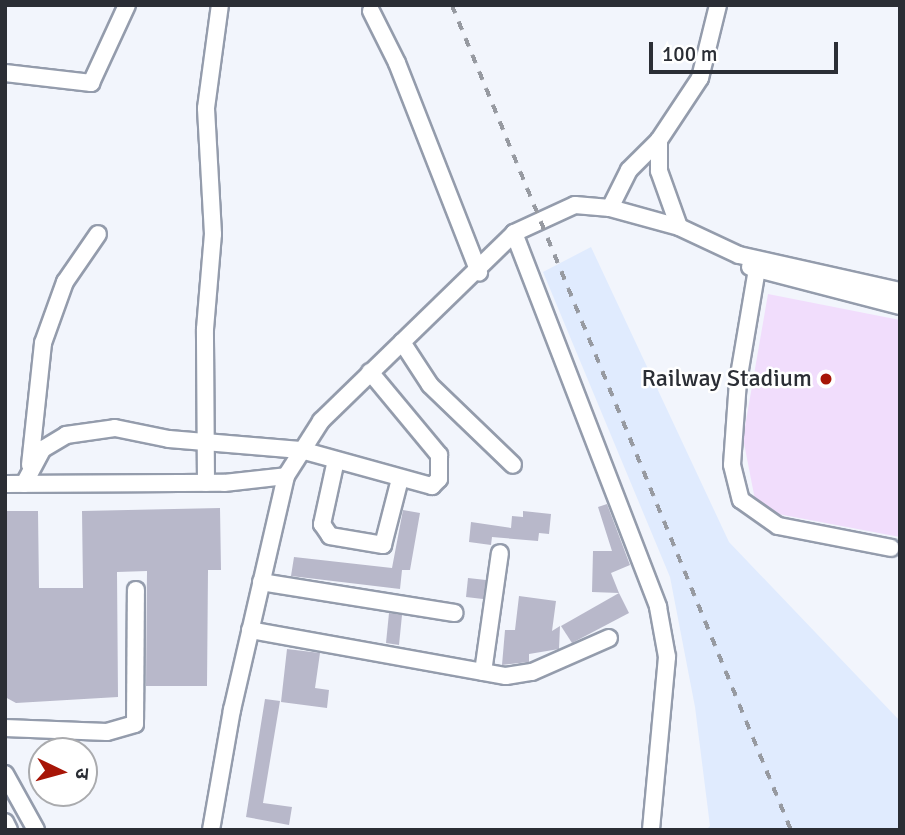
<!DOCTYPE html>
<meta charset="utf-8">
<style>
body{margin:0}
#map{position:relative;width:905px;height:835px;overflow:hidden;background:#f2f5fc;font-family:Signika,"Noto Sans Devanagari",sans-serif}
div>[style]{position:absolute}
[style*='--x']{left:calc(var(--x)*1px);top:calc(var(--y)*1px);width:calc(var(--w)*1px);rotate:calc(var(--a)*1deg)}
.built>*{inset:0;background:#e0ebfe}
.green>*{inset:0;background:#f1ddfc}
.building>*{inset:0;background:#b8b8ca}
.roads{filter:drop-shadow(2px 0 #949cac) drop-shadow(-2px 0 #949cac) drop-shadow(0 2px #949cac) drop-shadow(0 -2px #949cac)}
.minor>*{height:16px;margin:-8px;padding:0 8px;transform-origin:8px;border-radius:8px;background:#fff}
.rail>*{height:3.5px;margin-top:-1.75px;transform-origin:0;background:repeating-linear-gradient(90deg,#979aa1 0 9px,transparent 0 18px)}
.dots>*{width:19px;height:19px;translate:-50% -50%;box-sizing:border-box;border:4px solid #fff;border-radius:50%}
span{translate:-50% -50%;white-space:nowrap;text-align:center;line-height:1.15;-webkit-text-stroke:5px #fff;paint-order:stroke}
.poi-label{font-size:24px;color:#2b2e35}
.right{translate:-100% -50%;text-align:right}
.frame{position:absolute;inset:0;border:7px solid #2b2e35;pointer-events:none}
.north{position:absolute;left:28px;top:737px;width:70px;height:70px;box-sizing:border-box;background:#fff;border:2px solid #aaabae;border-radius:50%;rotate:95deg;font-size:19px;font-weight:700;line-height:28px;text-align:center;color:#2b2e35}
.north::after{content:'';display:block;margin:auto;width:24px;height:32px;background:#a71507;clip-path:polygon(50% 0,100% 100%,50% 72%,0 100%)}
.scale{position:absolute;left:649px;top:42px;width:189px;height:32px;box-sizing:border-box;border:4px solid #2b2e35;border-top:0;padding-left:9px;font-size:21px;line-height:24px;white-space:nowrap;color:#2b2e35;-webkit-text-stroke:5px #fff;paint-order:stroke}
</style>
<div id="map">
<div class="built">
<i style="clip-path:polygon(591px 247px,729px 542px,900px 721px,900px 830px,706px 830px,710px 826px,695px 707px,670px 577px,543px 272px)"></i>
</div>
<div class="green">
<i style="clip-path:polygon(768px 294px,900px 320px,900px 537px,757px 510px,743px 438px)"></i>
</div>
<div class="building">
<i style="clip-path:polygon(607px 504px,630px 565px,611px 573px,619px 593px,592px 592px,593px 551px,612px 551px,598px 507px)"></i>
<i style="clip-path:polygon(220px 508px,221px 570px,208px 570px,207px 686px,146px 686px,147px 571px,117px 572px,118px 697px,16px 703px,5px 697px,5px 511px,38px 511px,39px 588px,83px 588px,82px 511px)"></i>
<i style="clip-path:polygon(403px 510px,420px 513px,410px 570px,402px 570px,400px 589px,291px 576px,294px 557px,392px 568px)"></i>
<i style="clip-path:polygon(523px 511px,551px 514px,549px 534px,539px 533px,538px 541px,492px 537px,491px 545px,469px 542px,471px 522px,511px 528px,512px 516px,523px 517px)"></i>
<i style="clip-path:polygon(468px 578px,486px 580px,483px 599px,466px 597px)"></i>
<i style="clip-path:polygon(619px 593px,629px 613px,572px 643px,561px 626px)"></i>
<i style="clip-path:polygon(519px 596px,556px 601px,552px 631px,560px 626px,559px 649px,529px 654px,529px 662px,502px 665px,505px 630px,515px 630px)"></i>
<i style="clip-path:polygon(389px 613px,402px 615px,399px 645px,386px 643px)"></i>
<i style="clip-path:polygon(287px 649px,320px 653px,315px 688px,329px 690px,327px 708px,281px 702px)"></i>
<i style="clip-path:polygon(265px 699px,280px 701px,263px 803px,292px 807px,289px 825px,246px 817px)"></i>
</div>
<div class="roads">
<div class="minor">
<i style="--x:371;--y:11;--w:58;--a:63.4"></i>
<i style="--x:397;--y:63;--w:225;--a:68.6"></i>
<i style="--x:5;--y:73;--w:87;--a:6.6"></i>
<i style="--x:91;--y:83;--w:86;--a:-65.2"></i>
<i style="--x:659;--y:140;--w:31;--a:90"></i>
<i style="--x:659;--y:171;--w:59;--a:70.3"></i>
<i style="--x:610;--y:208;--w:42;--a:-63.4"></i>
<i style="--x:629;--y:170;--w:42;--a:-45"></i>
<i style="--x:659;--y:140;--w:74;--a:-56.5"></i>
<i style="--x:700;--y:78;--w:75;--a:-76.1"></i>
<i style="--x:514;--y:233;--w:401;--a:68.9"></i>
<i style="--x:658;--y:607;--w:51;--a:79.8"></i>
<i style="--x:667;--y:657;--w:174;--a:95.3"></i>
<i style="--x:750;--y:267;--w:155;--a:14.6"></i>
<i style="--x:757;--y:269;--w:114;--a:99.6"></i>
<i style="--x:738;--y:381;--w:84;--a:94.1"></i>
<i style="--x:732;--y:465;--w:36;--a:76"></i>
<i style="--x:741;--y:500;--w:45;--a:35.1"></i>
<i style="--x:778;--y:526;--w:115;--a:11"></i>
<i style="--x:402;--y:342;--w:51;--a:56.9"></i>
<i style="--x:430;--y:385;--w:115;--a:43.9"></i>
<i style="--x:336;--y:460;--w:66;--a:102.3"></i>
<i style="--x:322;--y:524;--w:14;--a:56"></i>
<i style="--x:330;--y:536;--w:54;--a:9.6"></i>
<i style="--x:383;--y:545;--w:68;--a:-75.6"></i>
<i style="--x:30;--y:465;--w:123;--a:-83.9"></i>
<i style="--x:43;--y:343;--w:65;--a:-70.2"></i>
<i style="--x:65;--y:282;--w:58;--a:-55.5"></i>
<i style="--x:206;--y:483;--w:154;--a:-90.4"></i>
<i style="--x:205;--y:329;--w:95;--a:-85.2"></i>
<i style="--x:213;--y:234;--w:126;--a:-93.2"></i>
<i style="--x:206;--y:108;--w:104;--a:-82.3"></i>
<i style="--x:5;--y:484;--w:219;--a:-0.3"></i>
<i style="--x:224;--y:483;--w:62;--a:-6.4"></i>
<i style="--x:24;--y:484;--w:40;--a:-62"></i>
<i style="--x:43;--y:449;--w:27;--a:-31"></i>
<i style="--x:66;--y:435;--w:49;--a:-8.1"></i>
<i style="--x:115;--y:428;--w:55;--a:11.5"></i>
<i style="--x:169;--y:439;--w:132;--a:4.8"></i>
<i style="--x:301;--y:450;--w:136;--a:15.4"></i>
<i style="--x:432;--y:486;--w:10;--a:-45"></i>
<i style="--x:439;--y:479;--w:24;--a:-90"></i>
<i style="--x:439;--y:455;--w:108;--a:-129.7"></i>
<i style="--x:261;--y:582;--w:196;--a:9.1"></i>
<i style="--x:250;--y:630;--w:260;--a:10.2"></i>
<i style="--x:506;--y:676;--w:26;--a:-9"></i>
<i style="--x:532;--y:672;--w:84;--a:-23.8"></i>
<i style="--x:483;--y:672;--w:120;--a:-81.9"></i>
<i style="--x:5;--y:728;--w:102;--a:2.2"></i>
<i style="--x:107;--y:732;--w:29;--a:-16"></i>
<i style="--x:135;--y:724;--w:134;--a:-89.6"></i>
<i style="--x:5;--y:774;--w:64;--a:61"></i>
<i style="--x:5;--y:822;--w:9;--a:63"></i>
<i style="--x:211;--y:830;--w:122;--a:-80.1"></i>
<i style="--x:232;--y:710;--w:240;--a:-77"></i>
<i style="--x:286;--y:476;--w:65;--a:-57.5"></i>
<i style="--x:321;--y:421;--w:269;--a:-44.2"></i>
<i style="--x:514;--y:233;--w:67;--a:-24.7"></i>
<i style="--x:575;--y:205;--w:35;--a:5"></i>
<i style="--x:610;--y:208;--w:72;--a:15.4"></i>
<i style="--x:679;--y:227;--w:66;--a:25"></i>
<i style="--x:739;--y:255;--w:165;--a:12.6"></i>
</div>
</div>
<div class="rail">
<i style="--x:452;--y:5;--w:892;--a:67.66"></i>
</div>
<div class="dots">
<i style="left:826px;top:379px;background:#a71507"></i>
</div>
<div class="poi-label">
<span class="right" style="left:812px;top:379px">Railway Stadium</span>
</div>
<div class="frame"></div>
<div class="north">उ</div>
<div class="scale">100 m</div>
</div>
